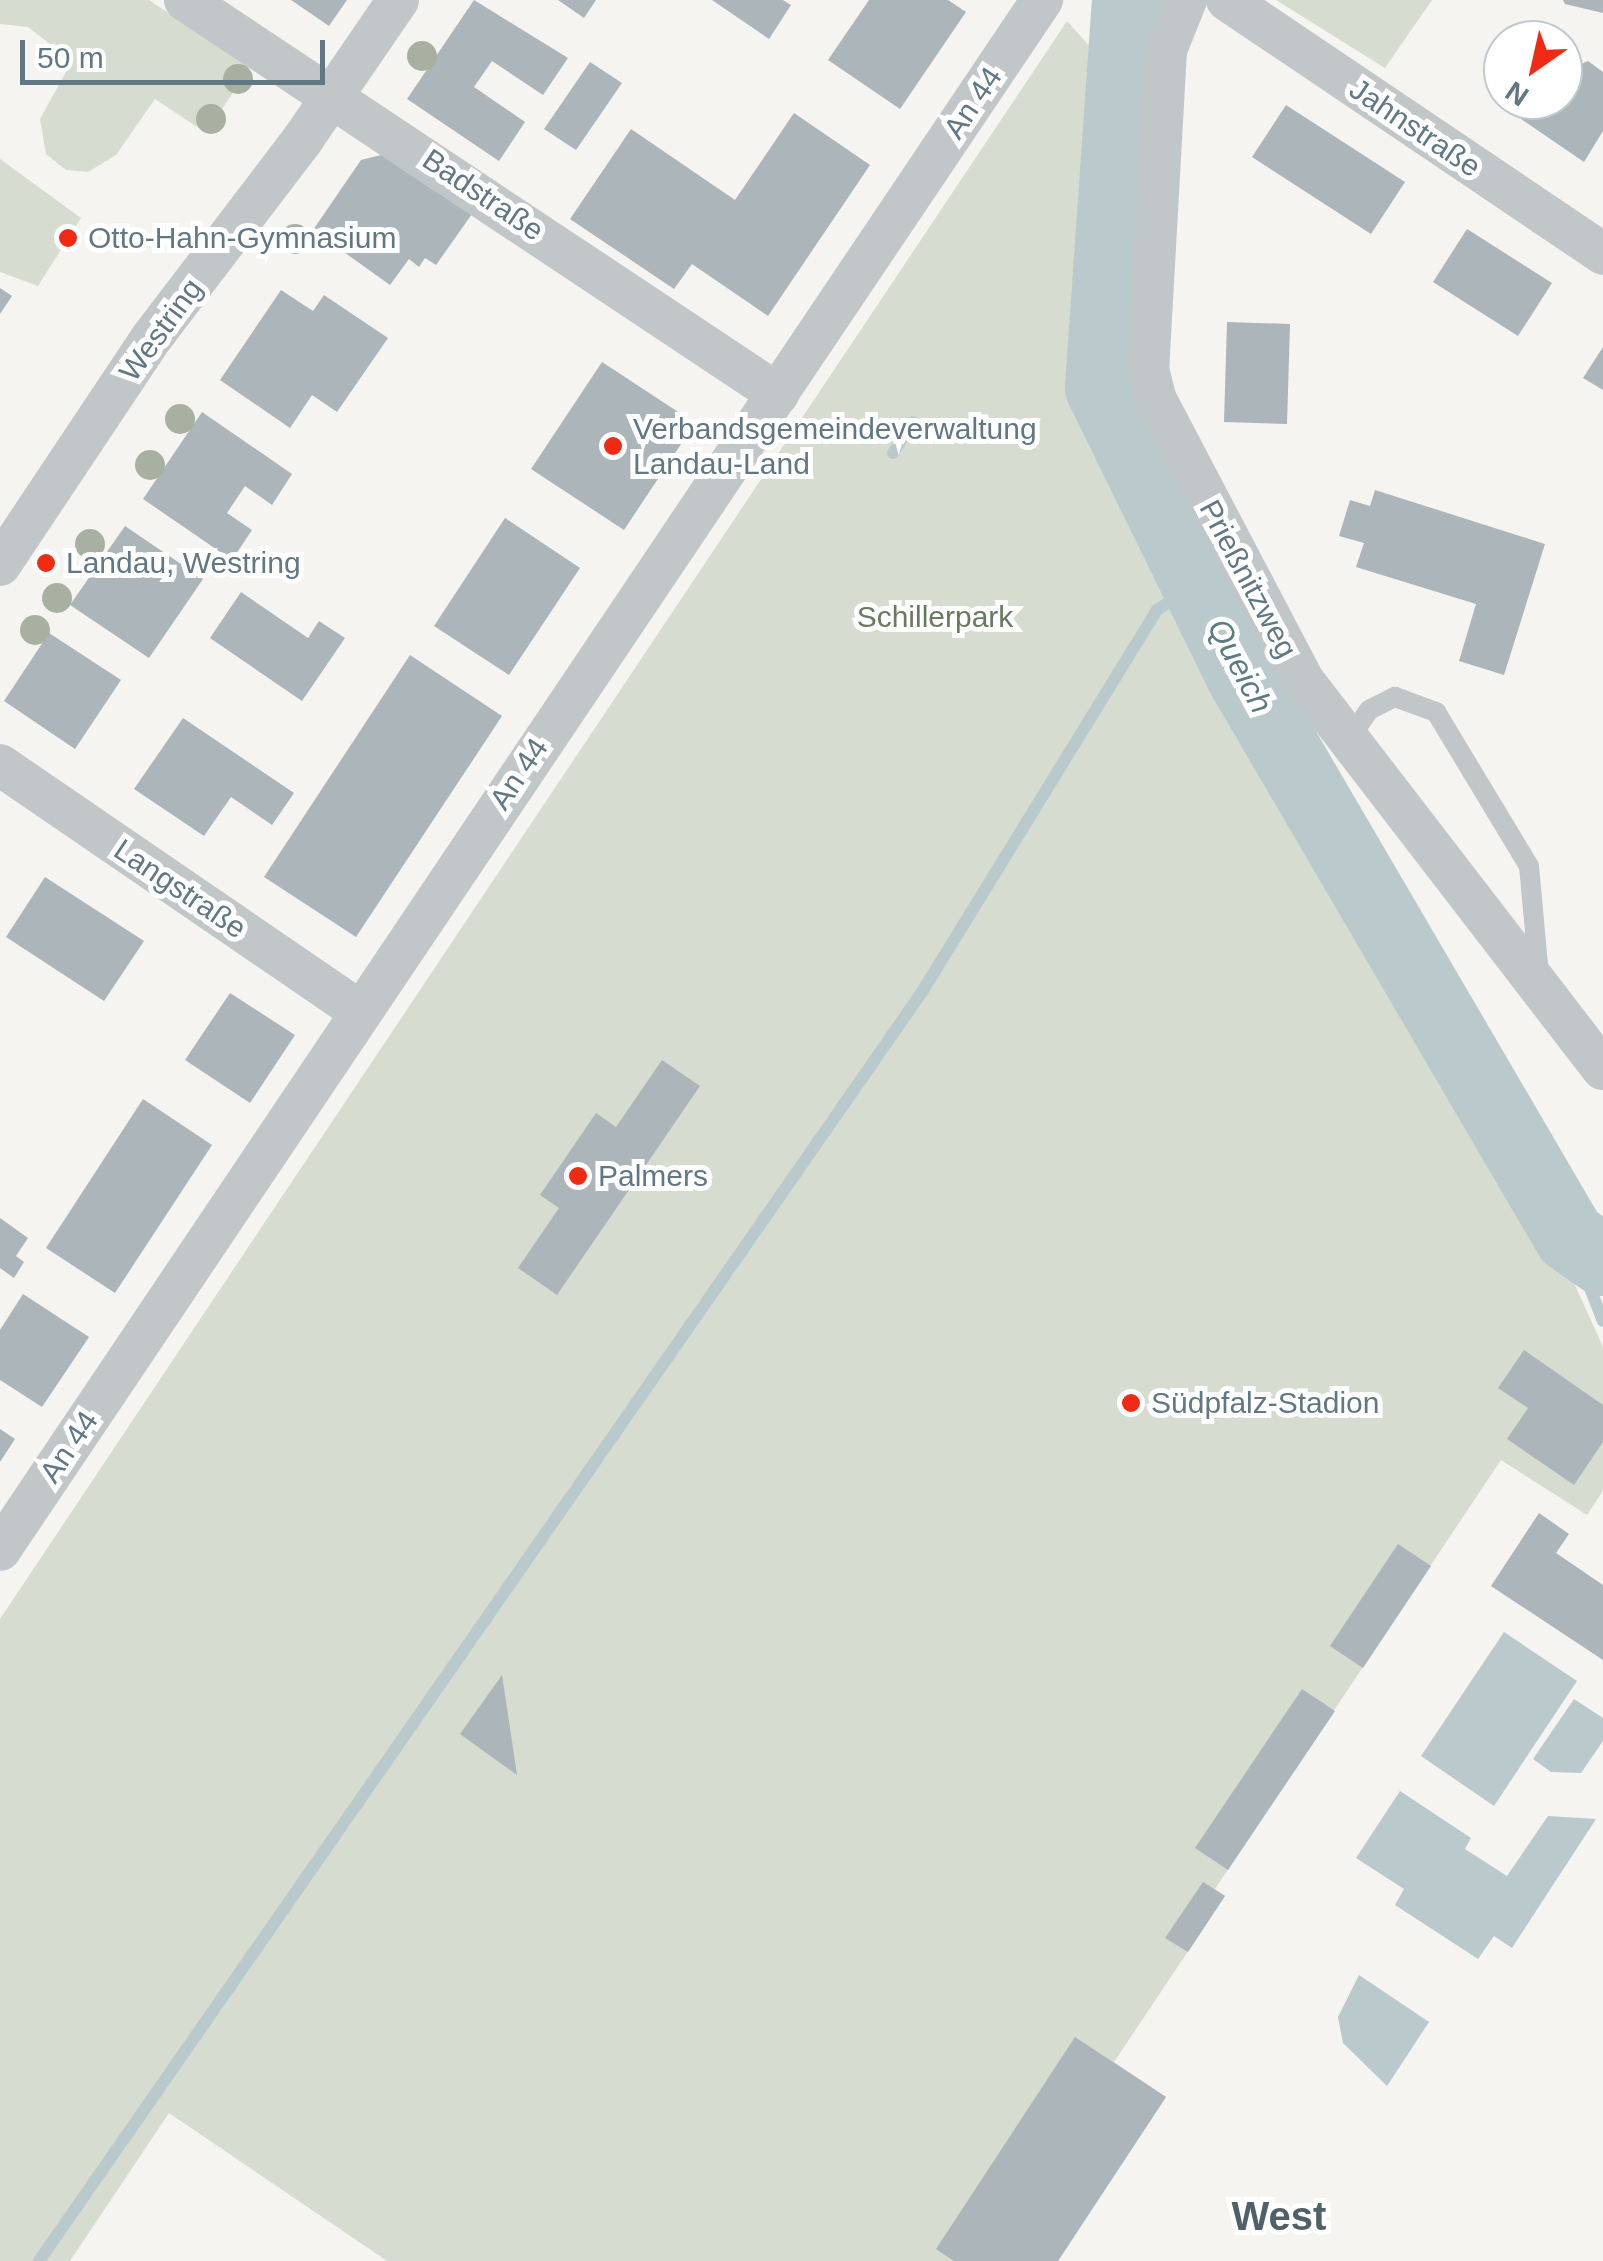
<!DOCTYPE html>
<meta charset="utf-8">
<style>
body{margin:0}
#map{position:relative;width:1603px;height:2261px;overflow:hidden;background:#f5f4f0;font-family:Arial,sans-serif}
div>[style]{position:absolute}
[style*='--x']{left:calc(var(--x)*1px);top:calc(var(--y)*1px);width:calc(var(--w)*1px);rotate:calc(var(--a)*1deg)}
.green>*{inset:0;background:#d6dcd0}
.water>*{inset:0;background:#bac9cc}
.stream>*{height:12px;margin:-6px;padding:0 6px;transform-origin:6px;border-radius:6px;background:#bac9cc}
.river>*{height:72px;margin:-36px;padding:0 36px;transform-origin:36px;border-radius:36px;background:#bac9cc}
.building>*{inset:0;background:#acb5b9}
.lane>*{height:20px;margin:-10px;padding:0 10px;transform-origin:10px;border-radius:10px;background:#c1c6c9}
.street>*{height:42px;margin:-21px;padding:0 21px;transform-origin:21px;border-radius:21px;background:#c1c6c9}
.trees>*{width:30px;height:30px;margin:-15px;border-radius:50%;background:#a8b1a1}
.dots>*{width:28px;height:28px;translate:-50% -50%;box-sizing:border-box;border:5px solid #fff;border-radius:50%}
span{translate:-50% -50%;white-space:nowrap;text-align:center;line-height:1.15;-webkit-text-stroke:10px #fff;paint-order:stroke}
.street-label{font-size:30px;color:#617884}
.poi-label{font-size:30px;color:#617884}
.left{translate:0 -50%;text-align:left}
.park-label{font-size:30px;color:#697a60}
.water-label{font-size:32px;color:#5c7c81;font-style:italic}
.district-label{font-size:40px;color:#4f6068;font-weight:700}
.north{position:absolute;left:1483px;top:20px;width:100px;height:100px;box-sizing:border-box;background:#fff;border:2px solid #c0c9ce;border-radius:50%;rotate:214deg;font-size:28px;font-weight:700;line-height:40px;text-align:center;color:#617884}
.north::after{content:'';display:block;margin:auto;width:35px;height:45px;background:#f12b13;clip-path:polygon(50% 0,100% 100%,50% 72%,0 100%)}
.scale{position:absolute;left:20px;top:40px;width:305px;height:45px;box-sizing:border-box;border:5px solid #617884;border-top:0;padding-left:12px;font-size:30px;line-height:35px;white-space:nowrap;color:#617884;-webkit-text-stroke:8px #fff;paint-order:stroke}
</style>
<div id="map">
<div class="green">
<i style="clip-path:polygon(0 0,149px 0,250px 67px,206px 133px,155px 99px,116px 155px,88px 172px,66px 170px,46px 154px,40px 119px,72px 61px,28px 27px,0 24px)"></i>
<i style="clip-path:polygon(1276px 0,1432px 0,1385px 68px)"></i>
<i style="clip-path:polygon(1067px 21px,1103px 61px,1081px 401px,1198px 623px,1551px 1232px,1603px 1347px,1603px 1491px,1587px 1515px,1501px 1460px,1215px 1889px,1225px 1896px,1114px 2062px,1166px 2097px,1058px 2261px,387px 2261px,169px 2113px,70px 2261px,0 2261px,0 1619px)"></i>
<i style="clip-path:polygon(0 159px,81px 218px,38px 286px,0 272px)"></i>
</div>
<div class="water">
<i style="clip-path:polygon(1504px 1632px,1577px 1681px,1494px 1806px,1421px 1756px)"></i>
<i style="clip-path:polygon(1574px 1699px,1603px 1718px,1603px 1741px,1581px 1773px,1551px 1772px,1533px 1759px)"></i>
<i style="clip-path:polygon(1400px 1791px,1471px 1838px,1465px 1849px,1507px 1876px,1548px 1816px,1596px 1819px,1512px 1948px,1494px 1936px,1478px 1959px,1395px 1905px,1404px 1889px,1356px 1858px)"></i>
<i style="clip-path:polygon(1359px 1975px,1429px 2022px,1387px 2086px,1343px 2043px,1338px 2017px)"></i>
</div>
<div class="stream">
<i style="--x:893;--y:453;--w:37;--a:-57"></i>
<i style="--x:1570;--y:1237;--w:90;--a:68.6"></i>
<i style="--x:39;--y:2261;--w:1546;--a:-55.17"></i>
<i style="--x:922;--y:992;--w:448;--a:-58.4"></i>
<i style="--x:1157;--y:610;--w:49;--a:-33.4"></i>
</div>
<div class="river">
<i style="--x:1128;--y:0;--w:389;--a:94"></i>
<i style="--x:1101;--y:388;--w:321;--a:63.9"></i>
<i style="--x:1242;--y:676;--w:650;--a:59.69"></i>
<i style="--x:1570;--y:1237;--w:40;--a:34.9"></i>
</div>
<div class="building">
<i style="clip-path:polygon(291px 0,347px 0,329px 26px)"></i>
<i style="clip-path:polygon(474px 0,568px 58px,543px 95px,492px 61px,474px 87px,525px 122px,499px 161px,407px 99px)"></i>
<i style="clip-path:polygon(558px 0,596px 0,584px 18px)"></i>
<i style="clip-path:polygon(712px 0,783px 0,791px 5px,769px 39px)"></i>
<i style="clip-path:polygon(869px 0,948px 0,966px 12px,900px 109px,828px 60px)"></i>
<i style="clip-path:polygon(1563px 0,1603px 0,1603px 13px,1565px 4px)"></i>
<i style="clip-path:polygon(1588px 61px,1603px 72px,1603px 131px,1584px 162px,1521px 119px,1534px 100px,1563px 100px,1563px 72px)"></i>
<i style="clip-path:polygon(590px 62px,622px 83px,576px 150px,544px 129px)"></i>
<i style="clip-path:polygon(1286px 105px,1405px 182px,1371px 234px,1252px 157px)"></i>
<i style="clip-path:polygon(794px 113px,870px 165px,768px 316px,692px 264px,674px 289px,570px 219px,631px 129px,735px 200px)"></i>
<i style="clip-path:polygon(385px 154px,472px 214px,436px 265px,425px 258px,419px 267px,409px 259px,390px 285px,313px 230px,361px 160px)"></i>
<i style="clip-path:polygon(1467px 229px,1552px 283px,1518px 336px,1433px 282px)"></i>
<i style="clip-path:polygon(0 288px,12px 296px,0 314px)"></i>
<i style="clip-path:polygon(281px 290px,313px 311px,324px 295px,388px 338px,337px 412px,312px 395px,290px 428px,220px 380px)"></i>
<i style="clip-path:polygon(1227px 322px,1290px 324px,1287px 424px,1224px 422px)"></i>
<i style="clip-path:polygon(1603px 347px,1603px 390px,1583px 378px)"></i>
<i style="clip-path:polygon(602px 362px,695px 423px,624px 530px,531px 469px)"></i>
<i style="clip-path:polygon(202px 412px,292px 474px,272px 505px,245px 486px,227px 513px,252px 530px,232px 560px,143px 499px)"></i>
<i style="clip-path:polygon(1375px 490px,1545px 544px,1504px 675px,1459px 661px,1476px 604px,1356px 567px,1364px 543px,1339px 536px,1350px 500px,1370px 506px)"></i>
<i style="clip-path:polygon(505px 518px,580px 568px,509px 675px,434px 626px)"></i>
<i style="clip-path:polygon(125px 526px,203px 579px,149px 658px,70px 605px)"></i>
<i style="clip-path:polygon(241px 592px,308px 638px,319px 621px,345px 638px,302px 701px,210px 638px)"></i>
<i style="clip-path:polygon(49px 633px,121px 680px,75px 749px,4px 701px)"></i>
<i style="clip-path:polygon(410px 655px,502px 716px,356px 937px,264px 877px)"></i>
<i style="clip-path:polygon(183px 718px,294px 793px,272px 825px,231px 797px,204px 836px,134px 789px)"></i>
<i style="clip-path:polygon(45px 877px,144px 941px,104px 1001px,6px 937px)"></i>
<i style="clip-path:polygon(230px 993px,295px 1035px,250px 1103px,185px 1060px)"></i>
<i style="clip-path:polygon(662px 1060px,700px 1086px,557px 1295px,518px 1268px,559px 1208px,540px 1195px,596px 1113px,616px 1127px)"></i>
<i style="clip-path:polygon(143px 1099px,212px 1145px,115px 1293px,46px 1248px)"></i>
<i style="clip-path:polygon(0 1218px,28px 1238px,16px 1256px,24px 1262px,14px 1278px,0 1268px)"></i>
<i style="clip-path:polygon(23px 1294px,89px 1337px,42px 1407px,0 1380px,0 1330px)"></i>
<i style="clip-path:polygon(1524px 1350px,1603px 1405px,1603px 1442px,1574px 1485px,1507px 1439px,1528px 1408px,1498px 1388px)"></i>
<i style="clip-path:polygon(0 1429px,15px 1439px,0 1462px)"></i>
<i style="clip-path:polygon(1539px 1513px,1569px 1534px,1556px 1553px,1603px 1585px,1603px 1660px,1491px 1586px)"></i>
<i style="clip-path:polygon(1398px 1544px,1431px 1566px,1363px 1668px,1330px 1646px)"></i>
<i style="clip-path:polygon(502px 1675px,517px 1775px,460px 1734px)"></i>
<i style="clip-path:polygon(1302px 1689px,1335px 1711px,1228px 1870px,1195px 1848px)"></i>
<i style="clip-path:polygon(1203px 1882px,1225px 1896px,1188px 1952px,1165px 1938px)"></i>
<i style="clip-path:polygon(1075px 2037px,1166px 2097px,1058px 2261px,954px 2261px,936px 2249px)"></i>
</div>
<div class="lane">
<i style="--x:1348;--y:741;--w:37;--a:-56"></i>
<i style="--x:1369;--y:710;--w:29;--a:-27"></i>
<i style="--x:1395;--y:697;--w:44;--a:20.1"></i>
<i style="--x:1436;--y:712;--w:180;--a:58.9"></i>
<i style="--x:1529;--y:866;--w:109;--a:84.8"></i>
</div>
<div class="street">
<i style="--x:185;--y:0;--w:712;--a:33.6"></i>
<i style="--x:1186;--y:0;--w:54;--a:111.8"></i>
<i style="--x:1166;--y:50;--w:320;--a:93.2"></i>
<i style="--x:1148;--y:369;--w:30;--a:76"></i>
<i style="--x:1155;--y:398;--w:318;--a:62.3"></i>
<i style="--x:1303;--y:680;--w:491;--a:52.4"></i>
<i style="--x:1227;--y:0;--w:454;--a:34"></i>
<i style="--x:0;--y:565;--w:275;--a:-56.3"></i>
<i style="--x:153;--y:336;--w:248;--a:-52.7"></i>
<i style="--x:303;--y:139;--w:168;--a:-55.6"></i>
<i style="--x:0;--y:765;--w:437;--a:34.4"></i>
<i style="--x:0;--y:1550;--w:1868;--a:-56.09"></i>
</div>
<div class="trees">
<i style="left:422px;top:56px"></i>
<i style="left:238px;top:79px"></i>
<i style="left:211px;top:119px"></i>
<i style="left:295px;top:239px"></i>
<i style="left:180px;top:419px"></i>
<i style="left:150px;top:465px"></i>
<i style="left:90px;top:544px"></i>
<i style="left:57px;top:598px"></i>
<i style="left:35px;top:630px"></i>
</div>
<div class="dots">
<i style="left:68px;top:238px;background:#f12b13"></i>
<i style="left:613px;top:446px;background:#f12b13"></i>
<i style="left:46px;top:563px;background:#f12b13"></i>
<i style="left:578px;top:1176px;background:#f12b13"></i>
<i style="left:1131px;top:1403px;background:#f12b13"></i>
</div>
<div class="street-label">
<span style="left:973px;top:103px;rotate:-56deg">An 44</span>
<span style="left:1415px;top:128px;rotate:34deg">Jahnstraße</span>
<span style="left:483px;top:195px;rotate:34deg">Badstraße</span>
<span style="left:161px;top:330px;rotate:-54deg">Westring</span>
<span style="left:1248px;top:579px;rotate:62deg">Prießnitzweg</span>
<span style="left:519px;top:774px;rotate:-56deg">An 44</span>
<span style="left:180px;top:889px;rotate:34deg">Langstraße</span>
<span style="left:69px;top:1447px;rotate:-56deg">An 44</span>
</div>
<div class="poi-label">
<span class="left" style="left:88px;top:238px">Otto-Hahn-Gymnasium</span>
<span class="left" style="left:633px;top:446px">Verbandsgemeindeverwaltung<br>Landau-Land</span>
<span class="left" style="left:66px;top:563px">Landau, Westring</span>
<span class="left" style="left:598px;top:1176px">Palmers</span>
<span class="left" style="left:1151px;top:1403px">Südpfalz-Stadion</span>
</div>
<div class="park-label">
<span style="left:935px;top:617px">Schillerpark</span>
</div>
<div class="water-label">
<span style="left:1240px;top:666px;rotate:62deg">Queich</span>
</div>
<div class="district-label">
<span style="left:1279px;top:2216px">West</span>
</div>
<div class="north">N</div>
<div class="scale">50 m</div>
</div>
